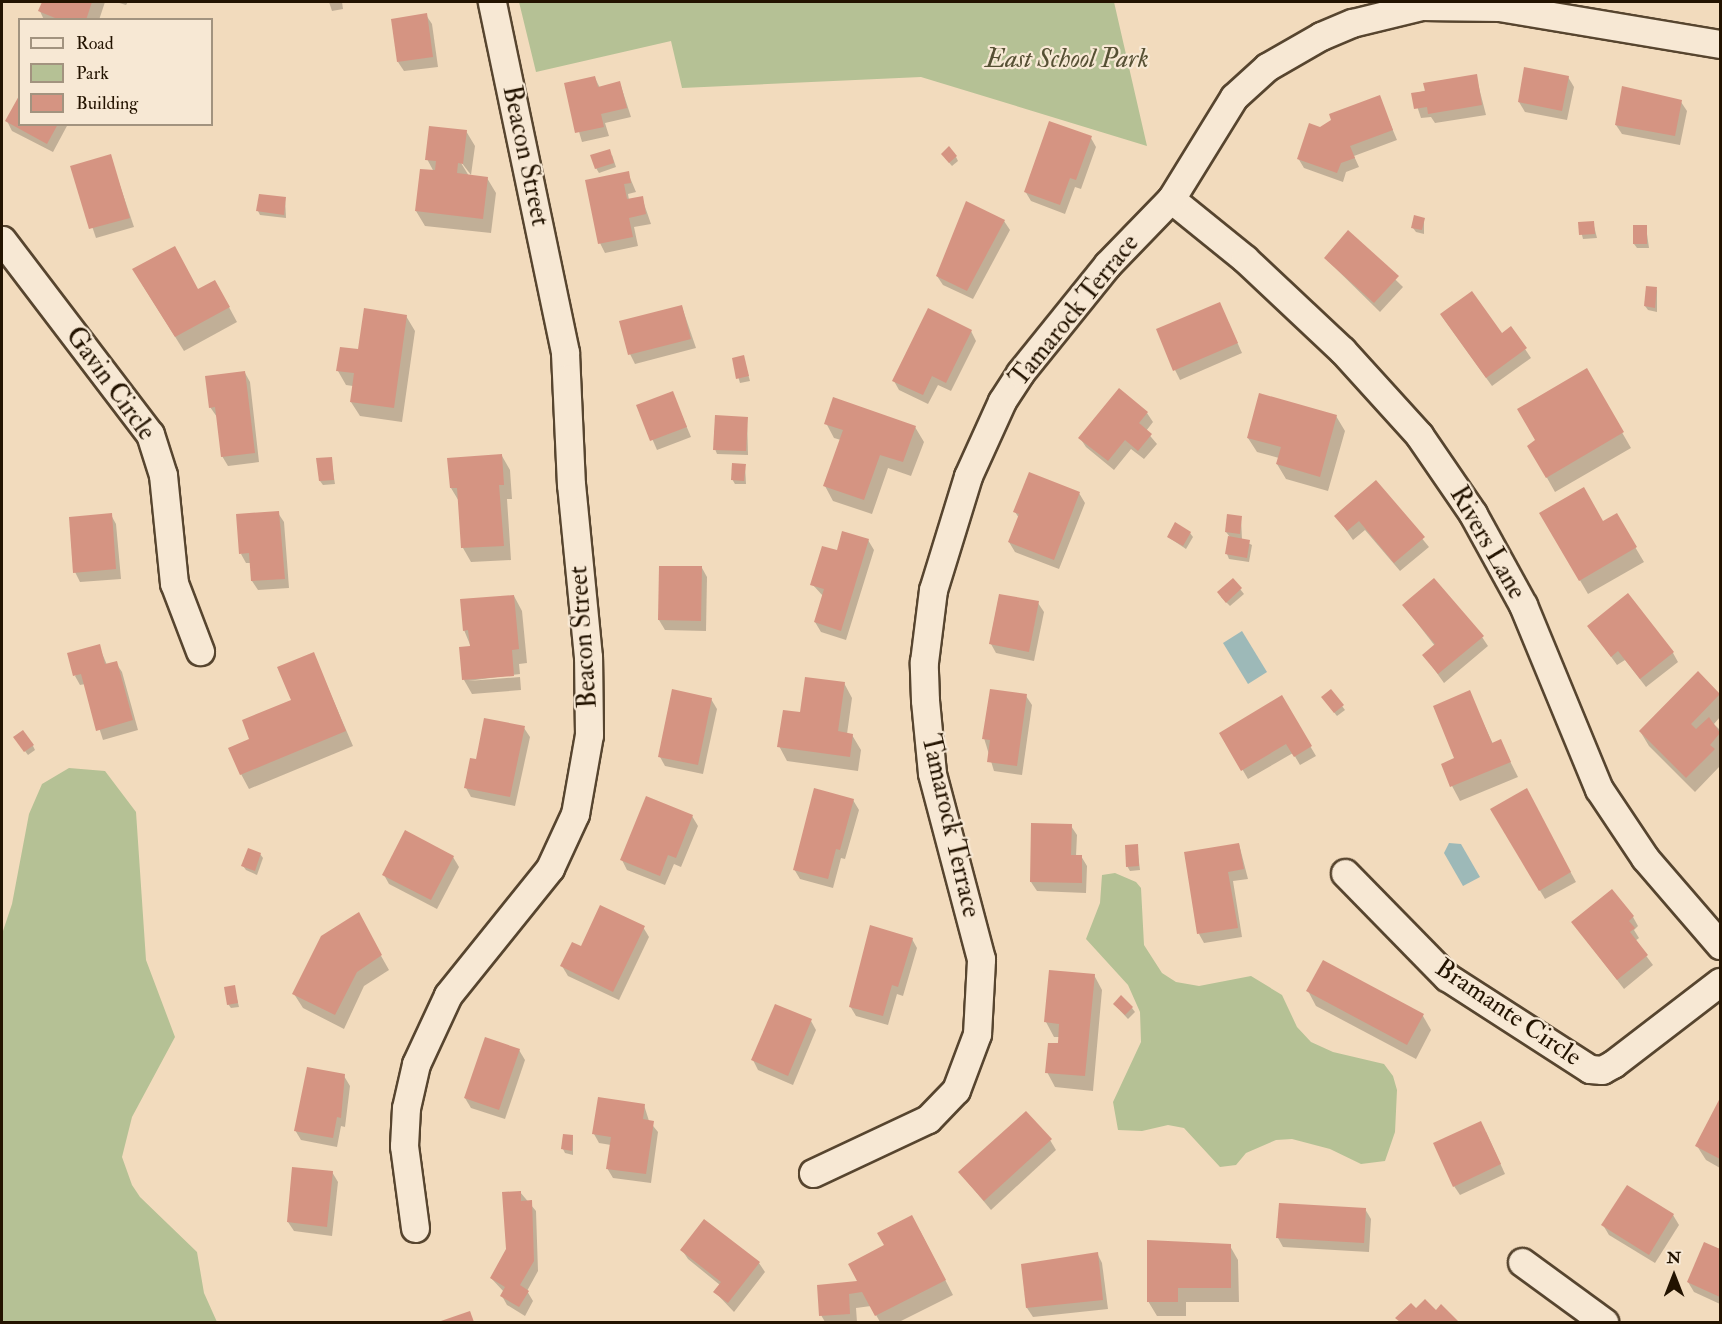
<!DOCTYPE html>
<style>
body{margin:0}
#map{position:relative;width:1722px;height:1324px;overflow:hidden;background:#f2dbbd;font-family:"IM FELL Double Pica",serif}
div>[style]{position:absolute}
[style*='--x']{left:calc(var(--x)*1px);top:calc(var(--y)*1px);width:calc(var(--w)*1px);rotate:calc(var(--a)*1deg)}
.green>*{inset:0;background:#b5c195}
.water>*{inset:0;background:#9db9b8}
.shadow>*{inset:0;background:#0003}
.building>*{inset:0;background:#d59482}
.roads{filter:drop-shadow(2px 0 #57452f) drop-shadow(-2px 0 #57452f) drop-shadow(0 2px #57452f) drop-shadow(0 -2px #57452f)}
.street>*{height:27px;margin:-13.5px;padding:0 13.5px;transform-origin:13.5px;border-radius:13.5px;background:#f7e8d4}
span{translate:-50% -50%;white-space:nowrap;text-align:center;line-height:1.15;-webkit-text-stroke:4.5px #f7e8d4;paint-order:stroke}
.park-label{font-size:26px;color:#565034;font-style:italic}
.street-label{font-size:26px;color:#231300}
.frame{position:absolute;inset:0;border:3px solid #231300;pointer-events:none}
.legend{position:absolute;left:18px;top:18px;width:195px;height:108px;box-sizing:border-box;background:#f7e8d4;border:2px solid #a2937f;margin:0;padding:8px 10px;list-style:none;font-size:18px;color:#231300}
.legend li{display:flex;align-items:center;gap:12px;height:30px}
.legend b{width:30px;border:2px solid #a2937f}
.north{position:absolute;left:1644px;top:1246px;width:60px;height:60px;-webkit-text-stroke:4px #f7e8d4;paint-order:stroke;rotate:0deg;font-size:16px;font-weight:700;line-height:24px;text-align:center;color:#231300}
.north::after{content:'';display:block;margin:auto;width:21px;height:27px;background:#231300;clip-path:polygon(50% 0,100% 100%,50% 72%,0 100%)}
</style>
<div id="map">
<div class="green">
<i style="clip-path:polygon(519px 2px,1114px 2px,1147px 146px,921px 77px,682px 88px,671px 41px,536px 72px)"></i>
<i style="clip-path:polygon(69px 768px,105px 771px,136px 812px,146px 960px,175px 1037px,132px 1117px,122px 1157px,132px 1185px,140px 1197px,197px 1252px,204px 1293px,217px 1322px,2px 1322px,2px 934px,12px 904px,29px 814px,42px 784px)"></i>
<i style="clip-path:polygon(1115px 873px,1136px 882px,1141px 888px,1144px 945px,1162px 973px,1176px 982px,1199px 986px,1251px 976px,1282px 995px,1297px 1027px,1311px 1042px,1333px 1052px,1384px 1064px,1393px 1076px,1397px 1090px,1395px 1132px,1385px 1161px,1361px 1164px,1330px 1149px,1292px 1139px,1276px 1140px,1246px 1153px,1236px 1165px,1220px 1167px,1184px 1128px,1168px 1125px,1142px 1131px,1118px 1130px,1113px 1102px,1141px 1042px,1140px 1012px,1128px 985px,1086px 939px,1100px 903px,1102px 875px)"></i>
</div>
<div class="water">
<i style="clip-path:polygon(1242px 631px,1267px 672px,1248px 684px,1223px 643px)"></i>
<i style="clip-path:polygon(1449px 843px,1461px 844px,1480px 877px,1463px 886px,1444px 853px)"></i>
</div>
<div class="shadow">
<i style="clip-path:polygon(43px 2px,105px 2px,99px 20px,44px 20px,40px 11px)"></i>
<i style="clip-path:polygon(116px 2px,128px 2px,126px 5px)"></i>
<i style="clip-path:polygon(329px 2px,342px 2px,343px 9px,332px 11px)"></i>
<i style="clip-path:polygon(426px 15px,432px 24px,438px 67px,404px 71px,398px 62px)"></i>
<i style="clip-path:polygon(1476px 76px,1486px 115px,1435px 123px,1431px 117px,1421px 118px,1413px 94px)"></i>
<i style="clip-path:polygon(1568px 77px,1574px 87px,1567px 120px,1525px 112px,1519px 102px)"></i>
<i style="clip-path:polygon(595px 78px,600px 88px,620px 83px,631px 117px,605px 123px,609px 136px,582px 142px,565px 84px)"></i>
<i style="clip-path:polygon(1379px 97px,1397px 140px,1354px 156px,1359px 167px,1346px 172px,1343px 182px,1304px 168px,1298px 158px,1320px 129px)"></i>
<i style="clip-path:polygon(1681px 102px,1687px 111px,1680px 145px,1622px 134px,1616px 125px)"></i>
<i style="clip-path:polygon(7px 121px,20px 124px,68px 124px,53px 152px,12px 131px)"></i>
<i style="clip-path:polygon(466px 131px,475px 146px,471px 175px,458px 158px,469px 176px,487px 178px,496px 193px,491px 233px,425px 226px,416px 211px,434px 172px,427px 159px)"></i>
<i style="clip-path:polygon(1091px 138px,1096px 147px,1081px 189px,1075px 187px,1065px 214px,1031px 201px,1025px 191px)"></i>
<i style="clip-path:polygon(612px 155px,616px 167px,599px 173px,596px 168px)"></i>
<i style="clip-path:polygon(110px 156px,134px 227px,96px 238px,72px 167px)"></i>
<i style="clip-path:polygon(956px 157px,958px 161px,952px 166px,945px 158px)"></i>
<i style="clip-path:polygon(628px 173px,636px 192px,628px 194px,629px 200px,642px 198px,651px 224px,634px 227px,638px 246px,605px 253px,600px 243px)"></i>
<i style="clip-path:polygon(285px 198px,286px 218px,260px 215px,258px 211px)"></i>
<i style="clip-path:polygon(1424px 219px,1424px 234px,1416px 232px,1413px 228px)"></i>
<i style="clip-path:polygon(1004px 221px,1010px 230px,973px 299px,943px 285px,937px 276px)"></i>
<i style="clip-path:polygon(1593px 222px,1597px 238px,1583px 239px,1579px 223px)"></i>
<i style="clip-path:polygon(1646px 227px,1649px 248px,1637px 248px,1634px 244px)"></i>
<i style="clip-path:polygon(1348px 233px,1403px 287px,1380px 312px,1325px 258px)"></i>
<i style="clip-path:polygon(142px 284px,223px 296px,237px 322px,184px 351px)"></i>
<i style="clip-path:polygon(1657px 289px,1657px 312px,1648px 310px,1645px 306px)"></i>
<i style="clip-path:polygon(1220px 304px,1242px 353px,1180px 380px,1175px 370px)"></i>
<i style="clip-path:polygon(682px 307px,696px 348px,635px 364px,630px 354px)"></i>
<i style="clip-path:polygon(1441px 315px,1502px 335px,1525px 349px,1531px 358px,1492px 386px)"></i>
<i style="clip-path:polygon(406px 316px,415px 331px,402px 422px,360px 416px,351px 402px,353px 386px,346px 385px,338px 371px)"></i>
<i style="clip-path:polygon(971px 331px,976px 341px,951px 391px,938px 385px,928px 404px,899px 390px,894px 381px)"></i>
<i style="clip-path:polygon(743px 356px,750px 381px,740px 383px,733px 359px)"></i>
<i style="clip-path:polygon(1586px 370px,1631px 448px,1555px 492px,1529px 446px,1537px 441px)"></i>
<i style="clip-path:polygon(245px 373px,250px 382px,259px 462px,228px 466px,222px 456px,217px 417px,210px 407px)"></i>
<i style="clip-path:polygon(672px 392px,691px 437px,657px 450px,638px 406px)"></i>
<i style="clip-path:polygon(1147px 413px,1153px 422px,1146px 431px,1157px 444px,1144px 459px,1131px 449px,1114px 470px,1086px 447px,1080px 438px)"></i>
<i style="clip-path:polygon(1336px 416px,1345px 431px,1328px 491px,1286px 479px,1277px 464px,1279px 458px,1257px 452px,1248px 438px)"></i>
<i style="clip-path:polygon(747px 418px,748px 455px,717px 454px,715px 449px)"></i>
<i style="clip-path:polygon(826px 423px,915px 427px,924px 442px,911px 476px,888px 468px,872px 514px,833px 501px,825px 486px,841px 440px,834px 438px)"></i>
<i style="clip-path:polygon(502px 456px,510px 470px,512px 499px,507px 499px,511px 560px,471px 562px,463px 548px,460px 503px,451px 488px)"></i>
<i style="clip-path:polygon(331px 459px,335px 484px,323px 485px,320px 481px)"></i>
<i style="clip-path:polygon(745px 466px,746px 484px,735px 484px,732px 479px)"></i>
<i style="clip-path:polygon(1376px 482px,1429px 547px,1400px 571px,1365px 530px,1353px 540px,1336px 516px)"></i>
<i style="clip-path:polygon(1079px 493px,1085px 503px,1059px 569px,1015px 552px,1009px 542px,1019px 518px,1015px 512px)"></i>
<i style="clip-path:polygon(278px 513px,284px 522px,289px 588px,258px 590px,252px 581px,251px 563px,246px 563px,241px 554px)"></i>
<i style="clip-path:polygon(1541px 514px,1603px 523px,1616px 515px,1644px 562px,1588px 594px)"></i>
<i style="clip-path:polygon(111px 515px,116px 524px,121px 579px,80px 582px,75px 572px)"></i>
<i style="clip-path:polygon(1241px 517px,1242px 540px,1252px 545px,1249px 562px,1229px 559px,1227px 554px,1230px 537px,1226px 532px)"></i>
<i style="clip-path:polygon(1190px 533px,1193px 537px,1186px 549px,1168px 537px)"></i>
<i style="clip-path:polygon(868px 540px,874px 550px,846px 640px,821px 632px,815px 622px,823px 596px,812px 584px,838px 552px)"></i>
<i style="clip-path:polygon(660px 567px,702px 568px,707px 577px,706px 631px,665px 630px,659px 620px)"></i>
<i style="clip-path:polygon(1233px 580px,1244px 594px,1230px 606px,1221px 597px)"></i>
<i style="clip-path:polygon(514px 596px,522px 611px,527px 663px,519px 664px,520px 674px,468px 681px,520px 677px,521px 690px,472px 694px,464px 680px,471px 647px,464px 630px)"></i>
<i style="clip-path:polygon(1038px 603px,1044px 612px,1034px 661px,996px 653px,991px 644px)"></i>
<i style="clip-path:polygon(1404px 606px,1482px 637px,1488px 646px,1444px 683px,1424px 655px,1435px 646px)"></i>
<i style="clip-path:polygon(1589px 626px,1673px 653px,1678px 662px,1646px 687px,1625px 660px,1617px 665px)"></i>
<i style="clip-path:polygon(99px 646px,107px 665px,116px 663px,122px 672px,138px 730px,103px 740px,85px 684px,80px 685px,75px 676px)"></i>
<i style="clip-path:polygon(313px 653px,353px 746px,249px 789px,241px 774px,251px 739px,293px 701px)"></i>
<i style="clip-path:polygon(1698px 673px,1720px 696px,1720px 717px,1714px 724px,1720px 730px,1720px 766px,1695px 792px,1649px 746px,1640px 731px)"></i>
<i style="clip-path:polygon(844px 683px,852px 698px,847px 734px,852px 735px,861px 750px,858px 771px,787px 761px,779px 746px,801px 714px)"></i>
<i style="clip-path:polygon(1331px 691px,1345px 710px,1337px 716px,1325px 701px)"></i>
<i style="clip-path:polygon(1469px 692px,1493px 744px,1500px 741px,1518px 777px,1460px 801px,1452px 786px)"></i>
<i style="clip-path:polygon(1026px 696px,1032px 705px,1022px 775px,994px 771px,984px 738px)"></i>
<i style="clip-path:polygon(1281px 697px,1316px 756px,1300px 765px,1293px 753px,1248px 779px,1221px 733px)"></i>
<i style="clip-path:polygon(711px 699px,717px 709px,703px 774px,665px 766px,660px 757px)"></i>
<i style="clip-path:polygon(524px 728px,530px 737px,515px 806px,471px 797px,466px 788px,477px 761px)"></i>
<i style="clip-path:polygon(18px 742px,33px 746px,35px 750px,28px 755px)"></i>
<i style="clip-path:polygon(1526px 790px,1576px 882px,1545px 899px,1492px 810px)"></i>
<i style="clip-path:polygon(853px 800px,859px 810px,845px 859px,841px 858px,833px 888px,800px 879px,794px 869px)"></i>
<i style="clip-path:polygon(692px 816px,698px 826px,681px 867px,674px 864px,665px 885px,627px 870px,622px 860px)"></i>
<i style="clip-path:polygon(1071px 826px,1077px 835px,1076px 856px,1081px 856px,1087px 866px,1086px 893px,1037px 891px,1031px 882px)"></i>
<i style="clip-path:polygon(1239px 844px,1248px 879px,1233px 881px,1242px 937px,1204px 943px,1199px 934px)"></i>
<i style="clip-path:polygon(1137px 846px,1140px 870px,1130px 871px,1127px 866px)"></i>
<i style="clip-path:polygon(260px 854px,263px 858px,257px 875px,246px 870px,243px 866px)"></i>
<i style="clip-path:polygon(453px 857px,459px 867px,437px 909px,389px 884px,384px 875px)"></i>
<i style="clip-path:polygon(358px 915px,389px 970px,364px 986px,344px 1029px,303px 1008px,294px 994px)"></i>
<i style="clip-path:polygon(1633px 917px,1638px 926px,1634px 930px,1639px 938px,1635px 941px,1653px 965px,1624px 989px,1573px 923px)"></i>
<i style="clip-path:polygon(643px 927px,649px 937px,619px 1000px,568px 976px,562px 966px,581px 949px)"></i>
<i style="clip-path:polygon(912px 939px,917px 948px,903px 996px,897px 994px,888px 1025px,856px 1016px,850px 1006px)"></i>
<i style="clip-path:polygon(1094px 975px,1102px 990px,1093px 1091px,1055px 1087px,1047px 1072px,1060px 1037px,1054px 1037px,1046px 1022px)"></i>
<i style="clip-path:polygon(234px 987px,239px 1007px,231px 1008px,228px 1004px)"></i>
<i style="clip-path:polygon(1308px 991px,1423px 1016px,1431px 1030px,1416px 1059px,1316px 1006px)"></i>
<i style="clip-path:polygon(1114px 1004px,1132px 1008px,1135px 1012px,1128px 1019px)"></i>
<i style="clip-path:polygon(811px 1021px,816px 1030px,793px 1085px,758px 1070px,753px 1060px)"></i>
<i style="clip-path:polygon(519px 1050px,525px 1060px,505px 1119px,471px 1108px,465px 1098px)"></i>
<i style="clip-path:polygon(344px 1076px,350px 1086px,345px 1127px,341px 1126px,337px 1147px,301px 1140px,295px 1130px)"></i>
<i style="clip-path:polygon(1720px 1101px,1720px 1168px,1706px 1160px,1697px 1146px)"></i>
<i style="clip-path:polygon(644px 1105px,649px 1121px,658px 1132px,651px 1183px,613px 1178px,607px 1168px,611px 1145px,599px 1143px,594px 1134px)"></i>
<i style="clip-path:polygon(1486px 1132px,1505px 1174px,1460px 1195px,1454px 1186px)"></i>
<i style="clip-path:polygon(573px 1136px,573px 1155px,565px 1153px,563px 1149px)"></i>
<i style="clip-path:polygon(1050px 1140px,1056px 1150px,991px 1210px,960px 1173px)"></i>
<i style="clip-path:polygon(332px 1172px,338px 1182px,332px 1236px,294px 1231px,288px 1222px)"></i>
<i style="clip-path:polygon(1627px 1187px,1673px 1215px,1679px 1225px,1655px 1263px,1609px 1235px,1603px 1225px)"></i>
<i style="clip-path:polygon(520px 1192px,536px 1211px,538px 1271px,527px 1291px,533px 1301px,525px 1316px,507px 1305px,502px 1296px,504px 1292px,491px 1278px,508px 1250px)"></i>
<i style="clip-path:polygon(1365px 1209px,1371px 1219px,1369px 1252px,1283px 1247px,1278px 1238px)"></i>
<i style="clip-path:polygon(920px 1231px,953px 1295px,899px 1322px,880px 1322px,871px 1306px,856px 1308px,857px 1322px,825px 1322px,821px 1315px)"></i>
<i style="clip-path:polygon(1148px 1241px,1230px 1246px,1238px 1260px,1239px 1302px,1186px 1302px,1186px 1316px,1157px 1316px,1148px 1301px)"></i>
<i style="clip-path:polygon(1705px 1244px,1720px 1249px,1720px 1304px,1694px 1292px,1688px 1282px)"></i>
<i style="clip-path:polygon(682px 1250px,759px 1263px,765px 1272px,734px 1312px,715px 1292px,720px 1285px,688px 1259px)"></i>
<i style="clip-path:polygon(1097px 1253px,1102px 1263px,1108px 1309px,1033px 1317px,1027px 1308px,1022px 1265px)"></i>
<i style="clip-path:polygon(1441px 1307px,1457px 1322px,1400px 1322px,1397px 1318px,1416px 1310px,1435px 1312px)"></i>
</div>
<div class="building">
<i style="clip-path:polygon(42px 2px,92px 2px,86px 20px,60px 20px,38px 11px)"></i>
<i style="clip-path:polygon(427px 13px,433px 57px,397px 62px,391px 19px)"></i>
<i style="clip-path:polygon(1524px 67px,1569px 76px,1562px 111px,1518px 102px)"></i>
<i style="clip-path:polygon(1477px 74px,1482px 105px,1428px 114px,1427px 107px,1414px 109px,1411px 93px,1425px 91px,1423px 83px)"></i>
<i style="clip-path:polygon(595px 76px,598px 87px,620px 81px,627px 108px,601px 114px,604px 127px,575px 133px,564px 83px)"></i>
<i style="clip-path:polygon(1622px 86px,1682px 100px,1675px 136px,1615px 125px)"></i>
<i style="clip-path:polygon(20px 94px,20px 124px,58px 124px,47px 144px,5px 121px)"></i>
<i style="clip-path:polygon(1380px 95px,1393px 130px,1350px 146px,1355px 158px,1341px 163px,1337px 173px,1297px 159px,1309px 123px,1320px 127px,1331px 120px,1329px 114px)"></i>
<i style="clip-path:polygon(1049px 121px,1092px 136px,1076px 180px,1070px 178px,1060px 205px,1024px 192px)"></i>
<i style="clip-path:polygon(429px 126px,467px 130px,463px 164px,458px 163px,457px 173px,488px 177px,483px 219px,415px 211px,420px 169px,435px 170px,436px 161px,425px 160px)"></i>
<i style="clip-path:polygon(949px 146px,957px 156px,949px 163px,941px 154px)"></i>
<i style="clip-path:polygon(610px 149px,614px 163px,595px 169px,590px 155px)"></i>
<i style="clip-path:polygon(111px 154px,130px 218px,89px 229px,70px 166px)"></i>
<i style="clip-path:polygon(629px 171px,631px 183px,624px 184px,627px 199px,643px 196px,646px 214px,629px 218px,633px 237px,598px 244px,585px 180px)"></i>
<i style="clip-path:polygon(259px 194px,286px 197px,284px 215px,256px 211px)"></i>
<i style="clip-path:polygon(966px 201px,1005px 220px,967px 291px,936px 276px)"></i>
<i style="clip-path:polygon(1414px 215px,1425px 218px,1422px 230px,1411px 228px)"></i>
<i style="clip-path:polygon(1594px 221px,1595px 234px,1579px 235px,1578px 222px)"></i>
<i style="clip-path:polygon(1633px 225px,1647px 225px,1647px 244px,1633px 244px)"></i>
<i style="clip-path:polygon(1348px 230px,1399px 276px,1374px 303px,1324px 258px)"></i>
<i style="clip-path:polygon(175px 246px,198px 289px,215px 280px,230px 307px,175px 337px,132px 269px)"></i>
<i style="clip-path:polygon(1646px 286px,1657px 287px,1655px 308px,1644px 306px)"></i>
<i style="clip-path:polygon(1472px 291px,1502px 333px,1511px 326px,1527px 348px,1486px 378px,1440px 314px)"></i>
<i style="clip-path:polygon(1220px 302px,1238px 343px,1173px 371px,1156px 329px)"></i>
<i style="clip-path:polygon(682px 305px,691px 339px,628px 355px,619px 321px)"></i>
<i style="clip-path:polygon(364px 308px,407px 315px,394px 408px,350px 402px,354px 373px,336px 371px,340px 347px,358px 349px)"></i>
<i style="clip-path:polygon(928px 308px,972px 330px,946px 383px,932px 376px,923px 395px,892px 381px)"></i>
<i style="clip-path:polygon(744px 355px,749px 376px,736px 379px,732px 358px)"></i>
<i style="clip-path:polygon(1587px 368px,1624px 432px,1546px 478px,1527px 446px,1535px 440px,1517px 409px)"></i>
<i style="clip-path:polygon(245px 371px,255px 453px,221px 457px,215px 407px,209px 408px,205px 376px)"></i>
<i style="clip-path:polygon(1119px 388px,1148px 412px,1139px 423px,1152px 434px,1138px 451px,1125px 440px,1108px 461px,1078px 438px)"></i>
<i style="clip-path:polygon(673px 391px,687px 427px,650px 441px,636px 405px)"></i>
<i style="clip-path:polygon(1259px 393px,1337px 415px,1320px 477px,1276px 464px,1281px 447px,1247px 438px)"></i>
<i style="clip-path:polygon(833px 397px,916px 426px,903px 462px,880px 455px,864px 500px,823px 486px,843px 430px,824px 424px)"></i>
<i style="clip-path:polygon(715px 415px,748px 417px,746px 451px,713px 450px)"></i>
<i style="clip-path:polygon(502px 454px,504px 485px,499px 485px,504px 546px,461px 548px,457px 488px,450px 488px,447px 458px)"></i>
<i style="clip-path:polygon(332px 457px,334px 480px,319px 481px,316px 458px)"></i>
<i style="clip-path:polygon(732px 463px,746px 464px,744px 481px,731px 480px)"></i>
<i style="clip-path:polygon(1029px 472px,1080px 492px,1054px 560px,1008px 542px,1019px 514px,1013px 512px)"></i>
<i style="clip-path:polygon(1376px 480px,1425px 537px,1394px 563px,1359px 521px,1347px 531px,1334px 516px)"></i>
<i style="clip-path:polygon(1584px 487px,1603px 521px,1617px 513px,1637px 547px,1579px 581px,1539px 513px)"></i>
<i style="clip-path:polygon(279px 511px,285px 579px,251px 581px,249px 553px,239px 554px,236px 514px)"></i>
<i style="clip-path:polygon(112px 513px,116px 569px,73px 573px,69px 517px)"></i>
<i style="clip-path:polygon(1227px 514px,1242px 516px,1240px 534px,1225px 532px)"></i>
<i style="clip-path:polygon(1175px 522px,1191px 532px,1183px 546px,1167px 537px)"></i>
<i style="clip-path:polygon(842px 531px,869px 539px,841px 631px,814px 622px,824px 589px,810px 585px,822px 546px,837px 550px)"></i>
<i style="clip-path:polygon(1228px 536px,1250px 540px,1247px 558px,1225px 554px)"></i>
<i style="clip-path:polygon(659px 566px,702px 566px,701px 621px,658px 620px)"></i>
<i style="clip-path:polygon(1233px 578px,1242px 588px,1226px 603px,1217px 592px)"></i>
<i style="clip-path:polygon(1434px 578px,1484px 636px,1438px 674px,1422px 655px,1435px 644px,1402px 605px)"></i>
<i style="clip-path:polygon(1628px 593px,1674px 652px,1640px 679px,1618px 651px,1611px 657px,1587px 626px)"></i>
<i style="clip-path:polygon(999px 594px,1039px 601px,1029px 652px,989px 644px)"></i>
<i style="clip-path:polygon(514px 595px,519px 649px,512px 650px,514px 676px,462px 680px,459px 647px,470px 646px,468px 630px,463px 631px,460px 599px)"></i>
<i style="clip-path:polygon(100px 644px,105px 664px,117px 661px,133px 720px,96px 731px,81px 674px,73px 676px,67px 653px)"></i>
<i style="clip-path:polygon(314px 652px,346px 731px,240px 775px,228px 748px,249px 739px,242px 720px,291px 700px,277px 667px)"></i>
<i style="clip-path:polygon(1698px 671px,1720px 694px,1691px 724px,1696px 729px,1709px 717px,1720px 733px,1710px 745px,1715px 749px,1686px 778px,1639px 731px)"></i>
<i style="clip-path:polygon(805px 677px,845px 682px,838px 731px,853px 734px,850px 757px,777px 747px,783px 710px,800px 712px)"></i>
<i style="clip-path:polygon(672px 689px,712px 698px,698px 765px,658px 757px)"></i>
<i style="clip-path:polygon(990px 689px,1027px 694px,1017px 766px,987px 762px,990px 740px,982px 739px)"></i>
<i style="clip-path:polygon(1331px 689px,1344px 705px,1334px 713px,1321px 697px)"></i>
<i style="clip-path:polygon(1470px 690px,1492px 743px,1501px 739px,1511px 762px,1450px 787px,1441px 764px,1454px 758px,1433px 706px)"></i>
<i style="clip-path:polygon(1282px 695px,1312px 746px,1294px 757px,1286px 744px,1241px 771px,1219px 733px)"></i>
<i style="clip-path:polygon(484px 718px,525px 726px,510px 797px,464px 788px,470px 758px,476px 759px)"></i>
<i style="clip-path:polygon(23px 730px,34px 745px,24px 752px,13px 737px)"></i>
<i style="clip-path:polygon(814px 788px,854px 799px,840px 850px,836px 849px,828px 879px,793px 870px)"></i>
<i style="clip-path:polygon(1527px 788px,1571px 872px,1539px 891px,1490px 809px)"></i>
<i style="clip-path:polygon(646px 796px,693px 815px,676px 858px,668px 855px,660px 876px,620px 860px)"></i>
<i style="clip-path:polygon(1031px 823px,1072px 824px,1071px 855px,1082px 855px,1082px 883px,1030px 882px)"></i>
<i style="clip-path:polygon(405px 830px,454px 856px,431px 900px,382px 875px)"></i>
<i style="clip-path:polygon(1239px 843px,1244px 869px,1228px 872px,1238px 928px,1197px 934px,1184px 852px)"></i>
<i style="clip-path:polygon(1138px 844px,1139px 866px,1126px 867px,1125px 845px)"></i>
<i style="clip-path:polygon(248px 848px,261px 853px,255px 871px,241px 866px)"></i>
<i style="clip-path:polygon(1612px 889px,1634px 916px,1629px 921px,1635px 928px,1630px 932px,1648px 955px,1617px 980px,1571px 922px)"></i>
<i style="clip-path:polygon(600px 905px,645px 926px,613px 992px,560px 966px,572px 942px,581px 946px)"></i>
<i style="clip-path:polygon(359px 912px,382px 955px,357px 972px,335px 1015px,292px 994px,321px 936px)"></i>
<i style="clip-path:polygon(870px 925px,913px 938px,898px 987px,892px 985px,883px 1016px,849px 1007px)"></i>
<i style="clip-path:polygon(1323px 960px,1424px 1014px,1407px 1045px,1306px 991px)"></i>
<i style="clip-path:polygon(1049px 970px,1095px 974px,1085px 1076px,1045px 1073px,1048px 1043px,1058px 1043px,1059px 1024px,1044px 1022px)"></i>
<i style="clip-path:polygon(235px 985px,238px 1003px,227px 1005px,224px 987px)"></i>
<i style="clip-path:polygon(1121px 995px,1133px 1007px,1125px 1015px,1113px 1004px)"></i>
<i style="clip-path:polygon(775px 1004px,812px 1019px,788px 1076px,751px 1060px)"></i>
<i style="clip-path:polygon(485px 1037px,520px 1049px,499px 1110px,464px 1098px)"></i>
<i style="clip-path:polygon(307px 1067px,345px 1074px,341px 1118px,337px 1117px,333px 1138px,294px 1131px)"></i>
<i style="clip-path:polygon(598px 1097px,645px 1104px,643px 1119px,654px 1121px,646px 1174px,606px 1169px,611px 1137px,592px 1134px)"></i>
<i style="clip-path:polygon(1720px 1098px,1720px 1159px,1695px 1146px)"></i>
<i style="clip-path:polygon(1026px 1111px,1052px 1139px,984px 1201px,958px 1172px)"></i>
<i style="clip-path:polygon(1481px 1121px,1501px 1164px,1453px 1187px,1433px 1143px)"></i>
<i style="clip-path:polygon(563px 1134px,573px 1135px,572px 1151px,561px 1149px)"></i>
<i style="clip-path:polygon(292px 1167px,333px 1171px,327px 1227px,287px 1222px)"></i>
<i style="clip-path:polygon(1627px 1185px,1674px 1214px,1649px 1255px,1601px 1225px)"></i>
<i style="clip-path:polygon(521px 1191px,521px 1201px,532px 1200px,534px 1261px,520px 1285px,529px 1291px,519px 1307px,500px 1296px,505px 1287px,490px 1278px,506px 1249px,502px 1192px)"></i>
<i style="clip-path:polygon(1279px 1203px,1366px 1208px,1364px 1243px,1276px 1238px)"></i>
<i style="clip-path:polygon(912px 1215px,946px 1280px,875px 1316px,862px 1292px,849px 1294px,850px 1314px,819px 1316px,817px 1285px,857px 1281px,848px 1264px,884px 1245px,877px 1233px)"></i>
<i style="clip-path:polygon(704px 1219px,760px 1262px,728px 1303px,713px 1292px,721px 1282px,680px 1250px)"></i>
<i style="clip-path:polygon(1147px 1240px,1231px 1244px,1231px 1288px,1178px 1288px,1178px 1302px,1147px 1302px)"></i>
<i style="clip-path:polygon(1704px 1242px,1720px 1249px,1720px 1297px,1687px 1282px)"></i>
<i style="clip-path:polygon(1098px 1252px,1103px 1300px,1026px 1308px,1021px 1264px)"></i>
<i style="clip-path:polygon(1425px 1299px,1436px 1310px,1441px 1304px,1459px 1322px,1400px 1322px,1395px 1318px,1411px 1303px,1416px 1308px)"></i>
<i style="clip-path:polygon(470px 1311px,474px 1322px,438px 1322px)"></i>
</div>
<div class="roads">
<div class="street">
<i style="--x:1171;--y:199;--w:95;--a:39"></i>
<i style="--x:1245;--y:259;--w:133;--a:43.2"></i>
<i style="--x:1342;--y:350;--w:115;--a:47.8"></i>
<i style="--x:1419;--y:435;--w:96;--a:55.6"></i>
<i style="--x:1473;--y:514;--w:104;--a:61.2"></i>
<i style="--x:1523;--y:605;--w:199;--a:67.6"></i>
<i style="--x:1599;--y:789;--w:83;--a:56.3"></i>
<i style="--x:1645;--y:858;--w:115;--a:49.2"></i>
<i style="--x:2;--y:240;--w:244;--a:52.7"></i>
<i style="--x:150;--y:434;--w:43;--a:72.4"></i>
<i style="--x:163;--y:475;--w:109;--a:84.2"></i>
<i style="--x:174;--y:583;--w:73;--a:69.1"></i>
<i style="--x:1345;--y:873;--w:146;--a:45.6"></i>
<i style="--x:1447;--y:977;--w:170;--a:32.8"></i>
<i style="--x:1590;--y:1069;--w:12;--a:5"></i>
<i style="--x:1602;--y:1070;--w:13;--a:-29"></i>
<i style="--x:1613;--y:1064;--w:135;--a:-37.5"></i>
<i style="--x:813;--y:1173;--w:127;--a:-25.2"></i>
<i style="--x:928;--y:1119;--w:40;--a:-46"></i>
<i style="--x:956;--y:1090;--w:60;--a:-69.4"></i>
<i style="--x:977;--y:1034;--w:75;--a:-86.9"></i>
<i style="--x:981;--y:959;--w:192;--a:-104.8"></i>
<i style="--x:932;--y:773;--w:73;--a:-95.5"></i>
<i style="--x:925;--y:700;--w:38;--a:-92"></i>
<i style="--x:924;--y:662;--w:73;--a:-82.9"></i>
<i style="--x:933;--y:590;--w:119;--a:-72.9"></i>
<i style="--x:968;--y:476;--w:82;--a:-65.6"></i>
<i style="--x:1002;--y:401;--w:33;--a:-57"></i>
<i style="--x:1020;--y:373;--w:139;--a:-51.1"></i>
<i style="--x:1107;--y:265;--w:92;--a:-45.9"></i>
<i style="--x:1171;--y:199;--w:120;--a:-58.3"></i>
<i style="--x:1234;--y:97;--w:45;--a:-42.3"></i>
<i style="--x:1267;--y:67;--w:62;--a:-29.9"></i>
<i style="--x:1321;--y:36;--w:34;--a:-23"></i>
<i style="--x:1352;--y:23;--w:72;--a:-13.7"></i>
<i style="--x:1422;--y:6;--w:77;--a:0.7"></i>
<i style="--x:1499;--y:7;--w:224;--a:9.5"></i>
<i style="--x:415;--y:1228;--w:83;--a:-97.6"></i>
<i style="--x:404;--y:1146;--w:38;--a:-87"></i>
<i style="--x:406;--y:1108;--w:45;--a:-77.2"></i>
<i style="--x:416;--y:1064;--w:76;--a:-65.1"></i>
<i style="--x:448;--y:995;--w:163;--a:-51.2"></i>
<i style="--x:550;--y:868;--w:60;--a:-65.2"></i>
<i style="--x:575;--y:814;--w:80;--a:-80"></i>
<i style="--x:589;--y:735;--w:78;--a:-90.7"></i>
<i style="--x:588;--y:657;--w:173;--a:-95.6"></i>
<i style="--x:571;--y:485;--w:133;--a:-92.6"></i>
<i style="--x:565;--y:352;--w:358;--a:-101.8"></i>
<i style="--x:1522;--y:1262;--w:102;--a:36.2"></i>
</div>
</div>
<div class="park-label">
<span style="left:1067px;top:60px">East School Park</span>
</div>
<div class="street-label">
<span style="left:525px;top:156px;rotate:78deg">Beacon Street</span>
<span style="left:1075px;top:311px;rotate:-51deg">Tamarock Terrace</span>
<span style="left:110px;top:384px;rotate:54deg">Gavin Circle</span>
<span style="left:1487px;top:543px;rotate:60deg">Rivers Lane</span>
<span style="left:584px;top:637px;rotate:-94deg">Beacon Street</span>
<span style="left:950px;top:826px;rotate:77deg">Tamarock Terrace</span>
<span style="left:1508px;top:1013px;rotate:34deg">Bramante Circle</span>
</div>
<div class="frame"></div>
<ul class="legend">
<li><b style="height:8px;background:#f7e8d4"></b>Road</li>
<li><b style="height:16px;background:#b5c195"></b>Park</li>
<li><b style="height:16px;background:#d59482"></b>Building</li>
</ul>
<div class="north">N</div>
</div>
